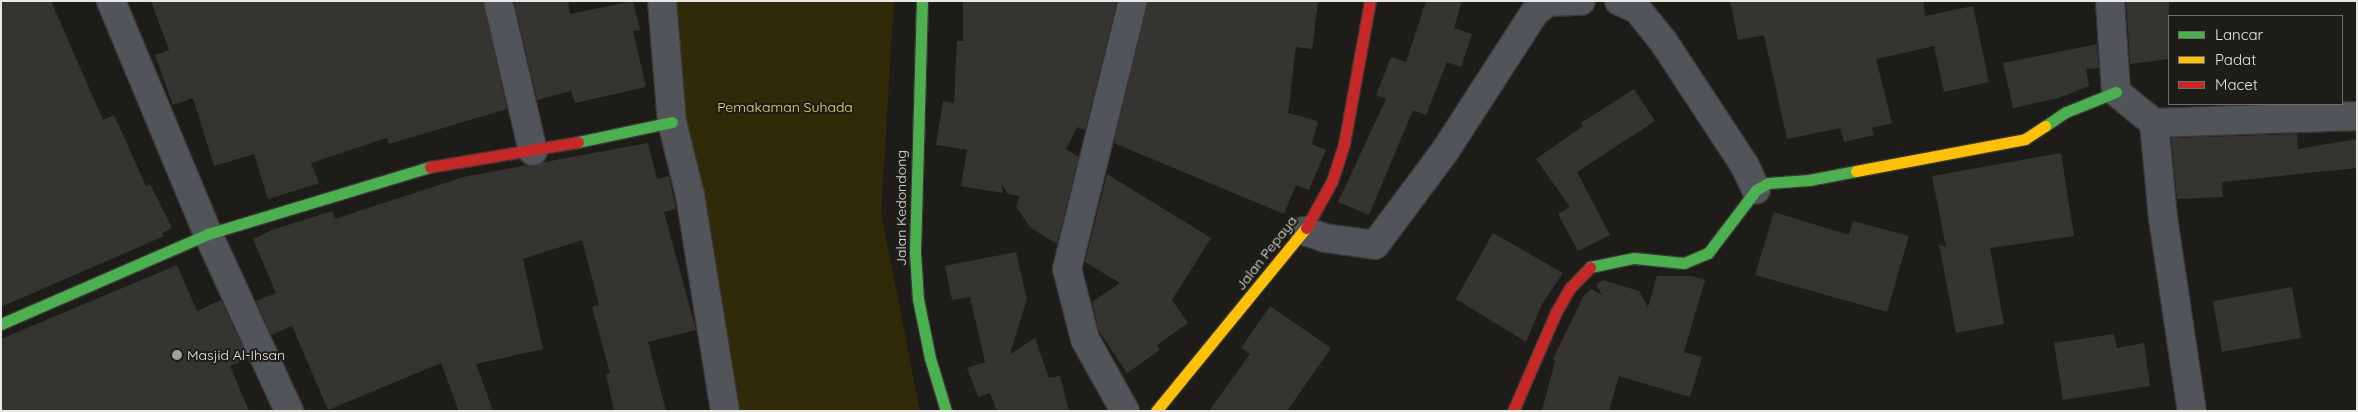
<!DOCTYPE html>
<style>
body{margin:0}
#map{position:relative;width:2358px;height:412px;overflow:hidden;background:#1d1c18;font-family:Quicksand,sans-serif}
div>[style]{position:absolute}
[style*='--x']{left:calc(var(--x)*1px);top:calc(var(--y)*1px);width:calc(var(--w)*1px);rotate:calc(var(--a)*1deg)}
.green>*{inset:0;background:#312a08}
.building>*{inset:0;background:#353431}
.roads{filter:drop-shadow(1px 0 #393835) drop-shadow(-1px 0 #393835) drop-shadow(0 1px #393835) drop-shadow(0 -1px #393835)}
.street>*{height:28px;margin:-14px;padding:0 14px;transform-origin:14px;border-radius:14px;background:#515559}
.fast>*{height:11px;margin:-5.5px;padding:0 5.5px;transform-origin:5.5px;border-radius:5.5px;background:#4caf50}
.slow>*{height:11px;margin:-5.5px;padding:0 5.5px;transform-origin:5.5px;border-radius:5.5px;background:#ffc107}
.jam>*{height:11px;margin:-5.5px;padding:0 5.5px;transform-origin:5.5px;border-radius:5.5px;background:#c62828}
.dots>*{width:14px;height:14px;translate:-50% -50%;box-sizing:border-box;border:2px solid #1e1d17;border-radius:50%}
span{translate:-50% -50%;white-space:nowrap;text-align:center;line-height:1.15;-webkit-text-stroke:4px #1e1d17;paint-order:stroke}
.park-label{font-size:14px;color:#efda77}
.street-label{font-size:14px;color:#e8e7e3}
.poi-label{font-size:14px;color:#e8e7e3}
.left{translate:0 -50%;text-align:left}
.frame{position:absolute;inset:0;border:2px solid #e8e7e3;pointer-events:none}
.legend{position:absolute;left:2168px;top:15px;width:175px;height:90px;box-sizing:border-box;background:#1e1d17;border:1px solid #6f6e69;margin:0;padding:6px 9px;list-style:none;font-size:15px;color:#e8e7e3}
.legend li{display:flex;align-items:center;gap:10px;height:25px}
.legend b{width:25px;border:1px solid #6f6e69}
</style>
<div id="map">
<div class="green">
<i style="clip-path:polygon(669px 1px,894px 1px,881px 213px,920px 411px,734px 411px,678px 93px)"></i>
</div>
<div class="building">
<i style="clip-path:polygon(1px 1px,51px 1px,103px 120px,114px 115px,146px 186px,150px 184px,172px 228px,162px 233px,164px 236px,1px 307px)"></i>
<i style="clip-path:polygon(151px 1px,483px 1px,507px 109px,389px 144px,387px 138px,311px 163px,319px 183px,268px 199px,254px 154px,214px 166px,193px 98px,173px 105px,155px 55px,169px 50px)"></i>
<i style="clip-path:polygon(514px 1px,568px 1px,570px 14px,633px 1px,640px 30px,633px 31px,646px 87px,575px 103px,571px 91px,537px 100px)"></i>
<i style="clip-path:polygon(963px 1px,1117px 1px,1085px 130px,1077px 127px,1066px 149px,1079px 157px,1057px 244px,1031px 228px,1016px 207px,1020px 196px,1008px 194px,1001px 183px,1003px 193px,961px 186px,967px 150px,936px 145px,943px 101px,954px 103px,957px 41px,963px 41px)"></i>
<i style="clip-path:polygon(1148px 1px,1318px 1px,1312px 49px,1296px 47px,1288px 113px,1318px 121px,1312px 144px,1326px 150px,1309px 190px,1296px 185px,1284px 214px,1114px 143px)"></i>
<i style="clip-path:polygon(1426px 1px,1462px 1px,1454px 28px,1472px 34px,1461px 67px,1447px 62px,1426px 115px,1413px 110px,1369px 215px,1338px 202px,1386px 99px,1376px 95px,1391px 57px,1406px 62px)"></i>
<i style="clip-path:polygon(1730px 1px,1923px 1px,1925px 16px,1973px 6px,1989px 82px,1944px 92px,1934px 46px,1876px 59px,1892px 123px,1872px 128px,1874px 135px,1844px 142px,1840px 128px,1787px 139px,1764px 35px,1738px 40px)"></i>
<i style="clip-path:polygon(2126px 1px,2169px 1px,2169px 59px,2130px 64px)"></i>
<i style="clip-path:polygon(2097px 44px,2099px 68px,2086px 69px,2089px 86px,2059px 98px,2013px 108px,2003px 63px)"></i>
<i style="clip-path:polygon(1634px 89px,1655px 121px,1577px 172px,1610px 235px,1578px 251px,1558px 214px,1570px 207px,1536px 159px,1583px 126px,1581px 123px)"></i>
<i style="clip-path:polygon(2297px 134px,2298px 149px,2357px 139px,2357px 168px,2222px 182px,2223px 197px,2177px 199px,2171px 138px)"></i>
<i style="clip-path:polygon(648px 143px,657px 179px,669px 176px,676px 209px,664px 212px,696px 330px,648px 342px,666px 411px,614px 411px,606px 374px,610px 373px,592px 307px,599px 305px,582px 240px,523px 259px,543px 349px,476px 364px,493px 411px,459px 411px,441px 363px,328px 410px,292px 326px,271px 335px,256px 301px,276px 293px,253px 239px,272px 230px,332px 211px,335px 219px,463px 177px)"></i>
<i style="clip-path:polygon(2061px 153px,2074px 236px,1990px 248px,2004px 324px,1956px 333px,1939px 245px,1946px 247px,1932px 176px)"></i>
<i style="clip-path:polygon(1107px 174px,1211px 238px,1172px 300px,1188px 323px,1157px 345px,1160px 350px,1127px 373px,1099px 331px,1092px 302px,1120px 283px,1085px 262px)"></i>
<i style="clip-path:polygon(1774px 212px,1849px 235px,1853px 221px,1909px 236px,1887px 312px,1755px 275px)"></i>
<i style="clip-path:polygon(1493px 233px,1563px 273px,1542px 304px,1526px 342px,1456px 299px)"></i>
<i style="clip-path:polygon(1016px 252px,1027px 299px,1010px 354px,1035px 338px,1049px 378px,1060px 376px,1069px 411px,997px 411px,990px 393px,978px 397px,967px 368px,985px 362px,970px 297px,952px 300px,945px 266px)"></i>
<i style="clip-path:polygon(177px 265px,197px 311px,221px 300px,248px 358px,230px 366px,249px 411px,1px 411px,1px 339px)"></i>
<i style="clip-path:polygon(1657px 276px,1692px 276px,1705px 280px,1684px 352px,1702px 357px,1690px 397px,1619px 376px,1609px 411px,1542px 411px,1555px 361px,1553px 359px,1583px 297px,1591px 289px,1602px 295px,1596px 284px,1603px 280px,1639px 291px,1648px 307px)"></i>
<i style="clip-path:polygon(2292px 287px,2301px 338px,2222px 352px,2213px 301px)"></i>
<i style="clip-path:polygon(1270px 306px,1331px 348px,1287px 411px,1209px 411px,1250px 354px,1241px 348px)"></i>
<i style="clip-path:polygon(2114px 334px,2117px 348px,2144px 343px,2150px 386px,2063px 400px,2054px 343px)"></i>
</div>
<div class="roads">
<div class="street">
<i style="--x:111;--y:1;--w:252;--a:67.4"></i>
<i style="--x:208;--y:234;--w:195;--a:65.4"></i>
<i style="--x:498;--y:1;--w:154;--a:76.9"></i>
<i style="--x:662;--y:1;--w:121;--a:85.3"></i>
<i style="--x:672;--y:122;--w:75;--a:76.1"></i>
<i style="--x:690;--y:195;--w:219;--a:80.8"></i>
<i style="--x:1619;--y:1;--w:20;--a:24"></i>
<i style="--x:1637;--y:9;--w:41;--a:50.9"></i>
<i style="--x:1663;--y:41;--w:149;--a:56.7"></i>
<i style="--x:1745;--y:166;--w:26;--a:65"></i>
<i style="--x:2110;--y:1;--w:91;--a:86.2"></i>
<i style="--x:2116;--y:92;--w:49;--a:39.2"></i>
<i style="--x:2154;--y:123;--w:95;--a:84.6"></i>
<i style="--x:2163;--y:218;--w:195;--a:81.5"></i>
<i style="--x:2154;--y:123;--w:203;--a:-2"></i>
<i style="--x:1304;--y:231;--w:22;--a:18"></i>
<i style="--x:1325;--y:238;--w:50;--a:8"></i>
<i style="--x:1375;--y:245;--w:117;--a:-53.3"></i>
<i style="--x:1445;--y:151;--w:166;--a:-57.1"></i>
<i style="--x:1535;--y:12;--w:16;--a:-38"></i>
<i style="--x:1548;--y:2;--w:33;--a:-2"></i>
<i style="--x:1125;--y:411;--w:82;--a:-119.1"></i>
<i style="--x:1085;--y:339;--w:72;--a:-104.4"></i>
<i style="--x:1067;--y:269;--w:276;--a:-76.2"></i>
</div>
<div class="fast">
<i style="--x:922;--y:1;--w:252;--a:91.6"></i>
<i style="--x:915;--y:253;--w:46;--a:86.3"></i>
<i style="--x:918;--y:299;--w:60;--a:78.5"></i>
<i style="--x:930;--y:358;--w:55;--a:73.2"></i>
<i style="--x:2045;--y:126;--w:25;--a:-34"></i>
<i style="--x:2066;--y:112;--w:54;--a:-21.8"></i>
<i style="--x:578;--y:142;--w:96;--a:-12"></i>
<i style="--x:1590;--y:267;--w:45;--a:-11.6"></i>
<i style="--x:1634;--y:258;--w:50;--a:5.7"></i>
<i style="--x:1684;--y:263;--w:26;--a:-23"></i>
<i style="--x:1708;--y:253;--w:79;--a:-52.7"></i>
<i style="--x:1756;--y:190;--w:14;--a:-30"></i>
<i style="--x:1768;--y:183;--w:41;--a:-4.2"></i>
<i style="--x:1809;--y:180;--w:48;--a:-10.8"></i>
<i style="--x:1;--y:324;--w:226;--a:-23.5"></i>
<i style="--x:208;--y:234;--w:232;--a:-16.8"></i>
</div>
<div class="slow">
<i style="--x:1856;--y:171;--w:172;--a:-10.7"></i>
<i style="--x:2025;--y:139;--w:24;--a:-33"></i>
<i style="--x:1156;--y:411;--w:237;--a:-50.7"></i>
</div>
<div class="jam">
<i style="--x:430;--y:167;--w:150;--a:-9.6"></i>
<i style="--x:1306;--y:228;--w:54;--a:-61"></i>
<i style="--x:1332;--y:181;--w:39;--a:-72"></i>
<i style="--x:1344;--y:144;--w:145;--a:-79.7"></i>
<i style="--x:1513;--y:411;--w:108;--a:-66.5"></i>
<i style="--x:1556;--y:312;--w:28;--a:-60"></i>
<i style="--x:1570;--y:288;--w:29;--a:-46"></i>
</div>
</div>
<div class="dots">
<i style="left:177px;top:355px;background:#a1a09c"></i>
</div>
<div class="park-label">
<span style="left:785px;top:107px">Pemakaman Suhada</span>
</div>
<div class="street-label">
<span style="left:901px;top:208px;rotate:-90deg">Jalan Kedondong</span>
<span style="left:1266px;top:253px;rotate:-52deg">Jalan Pepaya</span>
</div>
<div class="poi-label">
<span class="left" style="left:187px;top:355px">Masjid Al-Ihsan</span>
</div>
<div class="frame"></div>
<ul class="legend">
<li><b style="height:6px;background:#4caf50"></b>Lancar</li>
<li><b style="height:6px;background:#ffc107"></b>Padat</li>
<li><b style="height:6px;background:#c62828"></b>Macet</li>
</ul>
</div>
